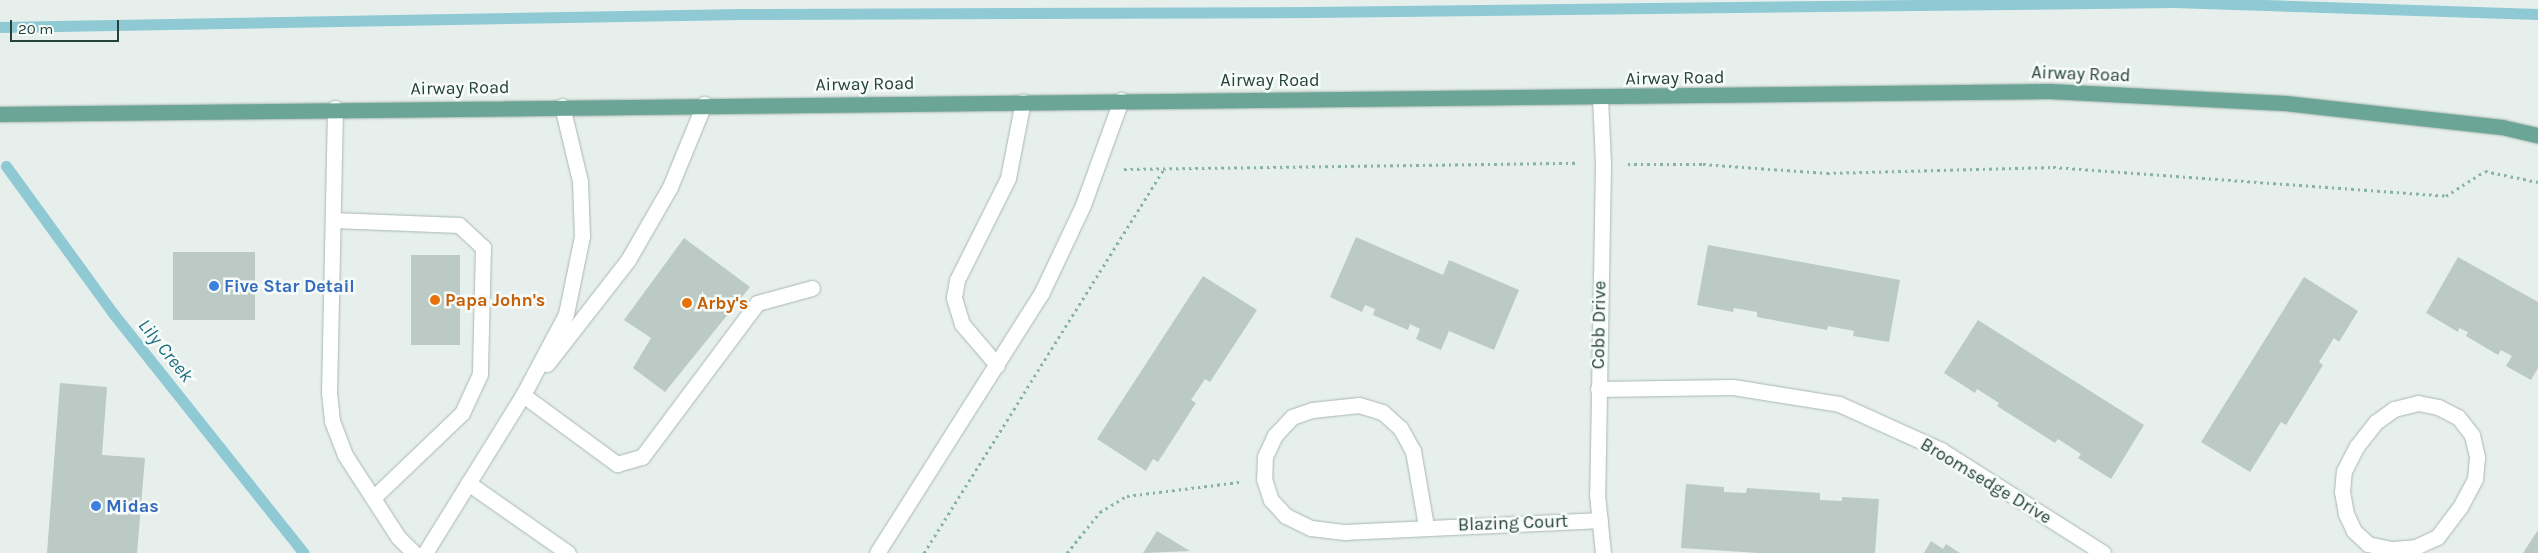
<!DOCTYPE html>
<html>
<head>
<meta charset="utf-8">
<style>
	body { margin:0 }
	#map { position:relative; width:2538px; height:553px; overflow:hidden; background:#e6efeb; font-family:Karla,sans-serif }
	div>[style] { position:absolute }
	.stream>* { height:11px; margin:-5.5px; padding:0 5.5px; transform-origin:5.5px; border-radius:5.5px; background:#8ec9d4 }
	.building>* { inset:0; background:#bbcac4; transform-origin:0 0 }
	.path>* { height:3px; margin-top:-1.5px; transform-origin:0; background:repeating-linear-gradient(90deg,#86b3a5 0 2.5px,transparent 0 6.5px) }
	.roads { filter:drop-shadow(0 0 1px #a8b8b2) drop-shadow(0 0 1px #a8b8b2) }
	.service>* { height:15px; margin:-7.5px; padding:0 7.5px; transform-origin:7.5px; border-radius:7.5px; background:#fff }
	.minor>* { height:15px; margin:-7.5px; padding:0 7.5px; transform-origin:7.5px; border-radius:7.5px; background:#fff }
	.primary>* { height:15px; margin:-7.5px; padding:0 7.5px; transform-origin:7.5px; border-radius:7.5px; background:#6aa596 }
	.dots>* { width:14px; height:14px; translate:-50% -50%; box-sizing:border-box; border:2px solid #f7fbf9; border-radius:50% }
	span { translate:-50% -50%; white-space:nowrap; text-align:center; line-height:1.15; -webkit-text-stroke:5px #f7fbf9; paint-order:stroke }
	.street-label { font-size:18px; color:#24423a }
	.shop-label { font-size:18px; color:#366cbe; font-weight:700 }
	.left { translate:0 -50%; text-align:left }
	.food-label { font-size:18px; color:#c56008; font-weight:700 }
	.water-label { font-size:19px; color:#1c6f80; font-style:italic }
	.scale { position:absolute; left:10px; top:20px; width:109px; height:22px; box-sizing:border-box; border:2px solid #24423a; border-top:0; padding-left:6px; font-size:15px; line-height:18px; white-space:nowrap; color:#24423a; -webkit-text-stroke:4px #f7fbf9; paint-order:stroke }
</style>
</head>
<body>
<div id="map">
	<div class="stream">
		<div style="left:0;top:27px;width:741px;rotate:-1.01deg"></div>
		<div style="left:741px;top:14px;width:569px;rotate:-0.2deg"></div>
		<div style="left:1310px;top:12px;width:864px;rotate:-0.66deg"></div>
		<div style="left:2174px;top:2px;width:364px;rotate:1.9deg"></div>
		<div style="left:6px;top:166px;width:180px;rotate:54deg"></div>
		<div style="left:112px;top:312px;width:308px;rotate:51.5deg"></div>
	</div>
	<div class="building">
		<div style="clip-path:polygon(1356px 237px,1443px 275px,1449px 260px,1519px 290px,1494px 350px,1449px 331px,1441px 350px,1416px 339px,1420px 329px,1410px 324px,1408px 330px,1373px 315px,1375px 309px,1365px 305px,1362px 312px,1330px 297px)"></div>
		<div style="clip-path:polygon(684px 238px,750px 287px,665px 392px,633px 368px,651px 338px,624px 320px)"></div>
		<div style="clip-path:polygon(1708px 245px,1900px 280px,1889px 342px,1853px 336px,1854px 331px,1828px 326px,1827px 330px,1757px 317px,1757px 312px,1734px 308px,1733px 312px,1697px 305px)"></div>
		<div style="left:173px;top:252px;width:82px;height:68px"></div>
		<div style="left:411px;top:255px;width:49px;height:90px"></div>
		<div style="clip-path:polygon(2458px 257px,2538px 302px,2538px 368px,2531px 380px,2506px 366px,2512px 356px,2501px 350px,2498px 355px,2466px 336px,2468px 332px,2459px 328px,2458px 332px,2426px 313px)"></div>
		<div style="clip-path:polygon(1203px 276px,1257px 310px,1210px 382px,1205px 379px,1191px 400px,1196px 403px,1158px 462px,1153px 459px,1146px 471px,1097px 439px)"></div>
		<div style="clip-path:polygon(2304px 277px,2358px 311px,2339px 342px,2334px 338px,2319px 362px,2323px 365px,2286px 425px,2281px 422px,2250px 472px,2201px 442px)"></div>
		<div style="clip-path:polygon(1978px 320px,2144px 425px,2111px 479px,2078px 458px,2081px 454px,2058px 439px,2055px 443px,1997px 406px,1999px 403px,1977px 389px,1975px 393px,1944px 373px)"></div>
		<div style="clip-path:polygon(60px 383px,107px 387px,102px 455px,145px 458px,137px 553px,47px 553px)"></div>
		<div style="clip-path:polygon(1686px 484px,1724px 487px,1724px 492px,1746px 493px,1747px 488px,1820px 493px,1820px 500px,1842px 501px,1842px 497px,1879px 499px,1875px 553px,1759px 553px,1681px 548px)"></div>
		<div style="clip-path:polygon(2538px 530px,2538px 553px,2523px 553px)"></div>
		<div style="clip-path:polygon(1157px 531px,1190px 551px,1143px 553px)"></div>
		<div style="clip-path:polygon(1931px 541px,1943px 549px,1946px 544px,1960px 553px,1924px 553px)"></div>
	</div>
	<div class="path">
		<div style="left:1628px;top:164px;width:75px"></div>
		<div style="left:1703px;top:164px;width:124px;rotate:4.2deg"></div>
		<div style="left:1827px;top:173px;width:226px;rotate:-1.5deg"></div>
		<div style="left:2053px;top:167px;width:394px;rotate:4.2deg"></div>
		<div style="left:2446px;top:196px;width:46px;rotate:-32.7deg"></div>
		<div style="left:2485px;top:171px;width:54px;rotate:11.7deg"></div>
		<div style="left:1124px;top:169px;width:453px;rotate:-0.8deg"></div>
		<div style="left:924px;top:553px;width:454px;rotate:-58deg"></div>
		<div style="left:1067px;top:553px;width:53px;rotate:-51.2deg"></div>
		<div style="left:1100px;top:512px;width:31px;rotate:-31deg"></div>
		<div style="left:1127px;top:496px;width:113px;rotate:-7.1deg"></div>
	</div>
	<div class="roads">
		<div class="service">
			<div style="left:335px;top:108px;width:284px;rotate:91.2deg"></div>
			<div style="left:329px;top:392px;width:29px;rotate:84deg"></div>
			<div style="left:332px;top:421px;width:36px;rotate:69deg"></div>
			<div style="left:345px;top:455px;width:98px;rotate:57.1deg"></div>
			<div style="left:398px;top:537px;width:23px;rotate:45deg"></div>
			<div style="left:333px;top:220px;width:126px;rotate:2.3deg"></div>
			<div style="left:459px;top:225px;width:33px;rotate:43deg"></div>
			<div style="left:483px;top:247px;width:127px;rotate:91.4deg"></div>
			<div style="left:480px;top:374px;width:43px;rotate:114.8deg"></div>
			<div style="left:462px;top:413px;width:123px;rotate:136.3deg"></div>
			<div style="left:547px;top:364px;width:132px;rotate:-52.1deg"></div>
			<div style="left:628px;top:260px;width:84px;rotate:-60.1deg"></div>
			<div style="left:670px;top:187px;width:90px;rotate:-67.7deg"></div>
			<div style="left:997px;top:365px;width:54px;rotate:-130.5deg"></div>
			<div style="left:962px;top:324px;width:28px;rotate:-107deg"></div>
			<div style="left:954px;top:297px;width:17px;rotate:-80deg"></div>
			<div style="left:957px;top:280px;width:114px;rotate:-63.4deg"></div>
			<div style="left:1008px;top:178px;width:78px;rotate:-79deg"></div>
			<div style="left:523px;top:395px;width:117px;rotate:36.3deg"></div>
			<div style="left:617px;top:464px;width:26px;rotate:-16deg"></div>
			<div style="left:642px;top:457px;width:192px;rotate:-53.2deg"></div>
			<div style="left:757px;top:303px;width:57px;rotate:-15.3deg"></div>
			<div style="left:468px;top:483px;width:122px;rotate:35deg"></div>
			<div style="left:425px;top:553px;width:186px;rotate:-58.2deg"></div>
			<div style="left:523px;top:395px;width:92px;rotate:-62deg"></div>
			<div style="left:566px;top:314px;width:80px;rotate:-78.4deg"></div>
			<div style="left:582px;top:236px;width:55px;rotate:-92.1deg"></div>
			<div style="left:580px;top:181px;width:77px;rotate:-103.5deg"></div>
			<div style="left:877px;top:553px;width:307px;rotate:-57.7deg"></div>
			<div style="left:1041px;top:294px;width:98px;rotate:-64.7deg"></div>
			<div style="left:1083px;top:205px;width:112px;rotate:-70.1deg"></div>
		</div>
		<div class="minor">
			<div style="left:1600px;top:97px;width:67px;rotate:87.4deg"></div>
			<div style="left:1603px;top:164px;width:330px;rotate:91deg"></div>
			<div style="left:1597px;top:494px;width:59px;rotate:84.2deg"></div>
			<div style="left:1598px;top:389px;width:135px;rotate:-0.8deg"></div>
			<div style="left:1733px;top:387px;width:107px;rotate:9.1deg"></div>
			<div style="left:1839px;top:404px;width:112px;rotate:24.3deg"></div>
			<div style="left:1941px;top:450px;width:192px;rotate:32.4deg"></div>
			<div style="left:2418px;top:403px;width:20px;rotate:11deg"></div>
			<div style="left:2438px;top:407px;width:22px;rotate:27deg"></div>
			<div style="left:2458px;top:417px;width:23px;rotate:52deg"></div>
			<div style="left:2472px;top:435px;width:23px;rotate:77deg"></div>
			<div style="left:2477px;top:457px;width:22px;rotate:95deg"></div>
			<div style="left:2475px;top:479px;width:32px;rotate:118deg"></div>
			<div style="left:2460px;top:507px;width:38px;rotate:127deg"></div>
			<div style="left:2437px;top:537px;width:23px;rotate:155deg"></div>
			<div style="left:2416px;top:547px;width:25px;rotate:175deg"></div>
			<div style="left:2391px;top:549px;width:24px;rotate:-168deg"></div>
			<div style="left:2368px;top:544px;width:19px;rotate:-137deg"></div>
			<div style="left:2354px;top:531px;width:19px;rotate:-115deg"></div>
			<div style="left:2346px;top:514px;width:22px;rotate:-100deg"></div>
			<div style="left:2342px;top:492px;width:21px;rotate:-85deg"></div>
			<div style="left:2344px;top:471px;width:28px;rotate:-63deg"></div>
			<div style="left:2357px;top:446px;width:31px;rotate:-52deg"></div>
			<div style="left:2376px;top:422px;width:22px;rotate:-36deg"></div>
			<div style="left:2394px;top:409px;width:25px;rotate:-14deg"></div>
			<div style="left:1426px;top:526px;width:76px;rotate:-99.8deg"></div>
			<div style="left:1413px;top:451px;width:26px;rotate:-119deg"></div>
			<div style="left:1400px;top:428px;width:24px;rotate:-138deg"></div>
			<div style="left:1382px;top:412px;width:24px;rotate:-163deg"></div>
			<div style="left:1359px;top:405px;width:47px;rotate:173.9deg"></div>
			<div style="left:1312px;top:410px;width:21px;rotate:161deg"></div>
			<div style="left:1292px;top:417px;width:25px;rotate:133deg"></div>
			<div style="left:1275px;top:435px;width:23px;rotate:115deg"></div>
			<div style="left:1265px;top:456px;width:23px;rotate:92deg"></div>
			<div style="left:1264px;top:479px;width:22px;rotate:72deg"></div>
			<div style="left:1271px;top:500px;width:22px;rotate:47deg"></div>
			<div style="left:1286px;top:516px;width:28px;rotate:26deg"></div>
			<div style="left:1311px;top:528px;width:35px;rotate:7deg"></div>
			<div style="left:1346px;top:532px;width:254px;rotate:-2.7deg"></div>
		</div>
		<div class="primary">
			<div style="left:0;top:114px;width:2049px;rotate:-0.64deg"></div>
			<div style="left:2049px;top:91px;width:236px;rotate:2.9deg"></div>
			<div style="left:2285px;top:103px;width:218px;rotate:6.3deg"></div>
			<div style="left:2502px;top:127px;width:37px;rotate:13deg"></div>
		</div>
	</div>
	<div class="dots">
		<div style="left:214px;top:286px;background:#3f7fe0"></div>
		<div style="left:435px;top:300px;background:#e8710a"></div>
		<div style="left:687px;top:303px;background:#e8710a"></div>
		<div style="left:96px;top:506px;background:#3f7fe0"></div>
	</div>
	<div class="street-label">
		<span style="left:2081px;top:74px;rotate:2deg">Airway Road</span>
		<span style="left:1675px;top:78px;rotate:-1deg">Airway Road</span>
		<span style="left:1270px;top:80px">Airway Road</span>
		<span style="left:865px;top:84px;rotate:-1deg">Airway Road</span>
		<span style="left:460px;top:88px;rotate:-1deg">Airway Road</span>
		<span style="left:1599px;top:325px;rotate:-89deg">Cobb Drive</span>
		<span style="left:1986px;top:481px;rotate:31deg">Broomsedge Drive</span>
		<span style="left:1513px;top:523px;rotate:-2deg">Blazing Court</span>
	</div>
	<div class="shop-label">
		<span class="left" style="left:224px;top:286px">Five Star Detail</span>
		<span class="left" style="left:106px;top:506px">Midas</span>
	</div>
	<div class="food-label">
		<span class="left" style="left:445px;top:300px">Papa John's</span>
		<span class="left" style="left:697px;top:303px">Arby's</span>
	</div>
	<div class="water-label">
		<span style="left:165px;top:351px;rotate:51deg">Lily Creek</span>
	</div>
	<div class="scale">20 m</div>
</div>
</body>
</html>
